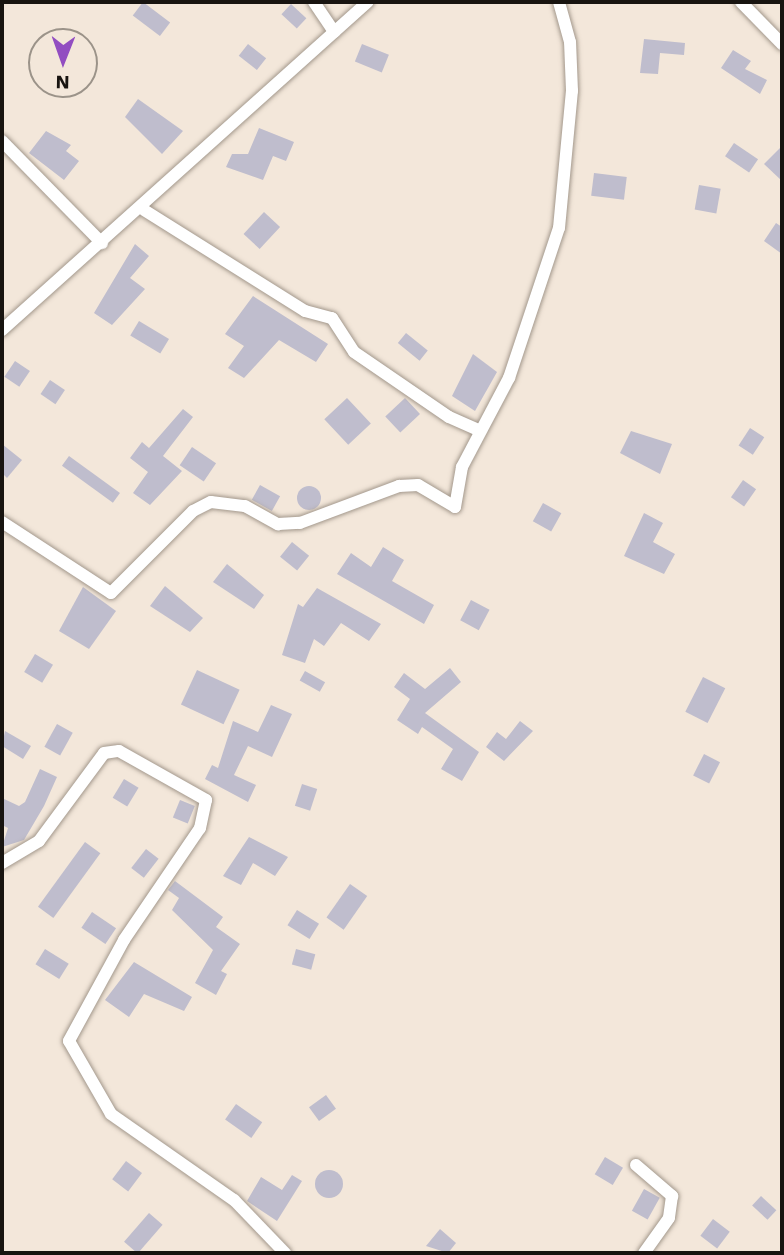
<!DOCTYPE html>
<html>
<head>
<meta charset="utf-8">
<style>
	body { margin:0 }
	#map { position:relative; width:784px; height:1255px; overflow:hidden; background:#f3e7da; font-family:"Work Sans",sans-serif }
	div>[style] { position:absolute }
	.building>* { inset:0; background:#bfbdcd; transform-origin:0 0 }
	.round { border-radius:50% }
	.roads { filter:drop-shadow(0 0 2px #a3988c) drop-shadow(0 0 2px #a3988c) }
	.minor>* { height:12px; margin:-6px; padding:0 6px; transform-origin:6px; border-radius:6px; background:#fff }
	span { translate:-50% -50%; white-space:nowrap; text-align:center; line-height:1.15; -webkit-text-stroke:7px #f3e7da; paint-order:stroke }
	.frame { position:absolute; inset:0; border:4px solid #181410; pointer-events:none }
	.north { position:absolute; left:28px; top:28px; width:70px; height:70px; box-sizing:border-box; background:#f3e7da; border:2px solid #9b9389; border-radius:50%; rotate:181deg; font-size:19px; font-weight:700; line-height:28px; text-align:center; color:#181410 }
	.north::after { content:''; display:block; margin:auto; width:24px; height:32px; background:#924dc1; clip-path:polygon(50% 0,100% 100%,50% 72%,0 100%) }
</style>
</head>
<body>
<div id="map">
	<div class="building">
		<div style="left:143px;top:2px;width:34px;height:17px;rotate:37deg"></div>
		<div style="left:291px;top:4px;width:21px;height:14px;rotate:43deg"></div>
		<div style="clip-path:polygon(644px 39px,685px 43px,684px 55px,660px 53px,658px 74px,640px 73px)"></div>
		<div style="left:248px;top:44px;width:23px;height:15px;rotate:38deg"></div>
		<div style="left:362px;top:44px;width:29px;height:19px;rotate:22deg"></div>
		<div style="clip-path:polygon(733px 50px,751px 61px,745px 69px,767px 80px,760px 94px,721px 68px)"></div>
		<div style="clip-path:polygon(138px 99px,183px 131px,162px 154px,125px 117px)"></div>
		<div style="clip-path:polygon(259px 128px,294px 142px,286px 161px,273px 156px,263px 180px,226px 167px,232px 154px,248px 154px)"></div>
		<div style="clip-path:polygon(46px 131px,71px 145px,66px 151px,79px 161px,64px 180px,29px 153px)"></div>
		<div style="left:734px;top:143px;width:29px;height:16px;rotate:34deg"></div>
		<div style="clip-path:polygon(782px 146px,782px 181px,764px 164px)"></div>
		<div style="left:594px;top:173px;width:33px;height:23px;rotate:7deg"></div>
		<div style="left:699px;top:185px;width:22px;height:25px;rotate:10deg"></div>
		<div style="left:264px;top:212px;width:22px;height:30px;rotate:43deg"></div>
		<div style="clip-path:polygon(776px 223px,782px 227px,782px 254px,764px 241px)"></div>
		<div style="clip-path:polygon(135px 244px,149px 256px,130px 278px,145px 289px,112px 325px,94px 313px)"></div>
		<div style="clip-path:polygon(253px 296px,328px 344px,316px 362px,279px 340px,244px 378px,228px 368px,244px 346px,225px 334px)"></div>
		<div style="left:139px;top:321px;width:35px;height:17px;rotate:31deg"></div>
		<div style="left:406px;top:333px;width:28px;height:13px;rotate:39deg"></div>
		<div style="clip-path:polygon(473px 354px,497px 372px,475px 411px,452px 396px)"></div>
		<div style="left:15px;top:361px;width:18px;height:19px;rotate:34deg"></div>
		<div style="left:50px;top:380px;width:18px;height:17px;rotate:34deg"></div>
		<div style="left:347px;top:398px;width:35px;height:31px;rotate:47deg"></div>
		<div style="left:405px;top:398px;width:22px;height:27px;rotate:47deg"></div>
		<div style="clip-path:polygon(183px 409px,193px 417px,163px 456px,182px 471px,150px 505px,133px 493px,148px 472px,130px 458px,142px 442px,149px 448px)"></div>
		<div style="left:750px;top:428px;width:17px;height:21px;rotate:33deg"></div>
		<div style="clip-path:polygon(631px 431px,672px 444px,660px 474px,620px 453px)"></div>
		<div style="clip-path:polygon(2px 444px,22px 460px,7px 478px,2px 473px)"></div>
		<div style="left:192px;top:447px;width:29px;height:22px;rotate:34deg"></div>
		<div style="left:69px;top:456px;width:63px;height:12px;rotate:36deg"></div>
		<div style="left:743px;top:480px;width:16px;height:21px;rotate:35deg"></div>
		<div style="left:260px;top:485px;width:23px;height:17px;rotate:29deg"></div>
		<div class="round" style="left:297px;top:486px;width:24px;height:24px"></div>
		<div style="left:543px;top:503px;width:21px;height:21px;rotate:29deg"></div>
		<div style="clip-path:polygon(644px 513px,663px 523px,653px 542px,675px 554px,664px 574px,624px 556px)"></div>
		<div style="left:292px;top:542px;width:22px;height:19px;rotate:39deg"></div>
		<div style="clip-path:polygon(383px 547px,404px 560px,392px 581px,434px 605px,424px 624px,337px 574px,351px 553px,371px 567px)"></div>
		<div style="clip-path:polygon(227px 564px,264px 595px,254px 609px,213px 582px)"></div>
		<div style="clip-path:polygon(165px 586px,203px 618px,190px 632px,150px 606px)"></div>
		<div style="clip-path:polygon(83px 587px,116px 611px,89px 649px,59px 631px)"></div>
		<div style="clip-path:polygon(317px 588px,381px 624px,369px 641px,341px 623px,324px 646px,314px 639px,305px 663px,282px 655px,298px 604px,303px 607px)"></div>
		<div style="left:471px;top:600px;width:21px;height:23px;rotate:28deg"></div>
		<div style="left:35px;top:654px;width:21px;height:21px;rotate:31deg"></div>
		<div style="clip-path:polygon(450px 668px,461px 682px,425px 713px,479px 752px,462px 781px,441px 769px,453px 749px,422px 727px,418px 734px,397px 720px,410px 699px,394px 687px,404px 673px,425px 689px)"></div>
		<div style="left:197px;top:670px;width:47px;height:38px;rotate:25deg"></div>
		<div style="left:305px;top:671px;width:23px;height:11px;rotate:29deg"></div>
		<div style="left:703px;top:677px;width:25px;height:39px;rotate:27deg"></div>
		<div style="clip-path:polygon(271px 705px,292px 714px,272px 757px,248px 746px,234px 775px,256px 785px,248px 802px,205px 779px,212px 765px,218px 768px,233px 721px,258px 732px)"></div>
		<div style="clip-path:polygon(520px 721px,533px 731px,504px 761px,486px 747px,497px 732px,506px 739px)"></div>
		<div style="left:57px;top:724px;width:18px;height:26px;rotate:29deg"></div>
		<div style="clip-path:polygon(5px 731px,31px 746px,23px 759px,2px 746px)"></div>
		<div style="left:704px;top:754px;width:18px;height:24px;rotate:27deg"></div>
		<div style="clip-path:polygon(40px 769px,57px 777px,44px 806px,24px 840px,2px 847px,8px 828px,2px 825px,2px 798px,19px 806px,25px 802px)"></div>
		<div style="left:124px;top:779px;width:17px;height:22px;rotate:31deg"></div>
		<div style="left:302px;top:784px;width:16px;height:23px;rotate:18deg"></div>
		<div style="left:180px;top:800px;width:16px;height:19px;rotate:22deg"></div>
		<div style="clip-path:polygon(249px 837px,288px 857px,275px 876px,253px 863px,241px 885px,223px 876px)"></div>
		<div style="left:85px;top:842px;width:19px;height:80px;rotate:36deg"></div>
		<div style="left:146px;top:849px;width:16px;height:24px;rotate:38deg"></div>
		<div style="clip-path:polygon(175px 881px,223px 917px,216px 927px,240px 944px,221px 971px,227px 974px,216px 995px,195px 983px,213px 950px,172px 910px,179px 898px,168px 890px)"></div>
		<div style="left:350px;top:884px;width:21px;height:41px;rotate:35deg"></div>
		<div style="left:297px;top:910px;width:26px;height:18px;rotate:32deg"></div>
		<div style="left:92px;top:912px;width:29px;height:19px;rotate:34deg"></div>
		<div style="left:45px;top:949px;width:28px;height:18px;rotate:32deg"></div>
		<div style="left:296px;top:949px;width:20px;height:16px;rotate:15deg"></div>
		<div style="clip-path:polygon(134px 962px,192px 997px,184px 1011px,144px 994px,129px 1017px,105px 1000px)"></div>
		<div style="left:326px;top:1095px;width:17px;height:21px;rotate:54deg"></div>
		<div style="left:236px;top:1104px;width:32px;height:19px;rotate:35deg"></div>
		<div style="left:605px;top:1157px;width:21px;height:20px;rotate:31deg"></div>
		<div style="left:126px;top:1161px;width:20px;height:23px;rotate:37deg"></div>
		<div class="round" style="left:315px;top:1170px;width:28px;height:28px"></div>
		<div style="clip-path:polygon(292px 1175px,302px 1181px,277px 1221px,247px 1201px,261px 1177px,282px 1190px)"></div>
		<div style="left:644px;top:1189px;width:18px;height:25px;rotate:29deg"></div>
		<div style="left:761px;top:1196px;width:21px;height:13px;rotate:43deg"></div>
		<div style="left:149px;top:1213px;width:18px;height:38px;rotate:41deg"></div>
		<div style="left:713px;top:1219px;width:21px;height:21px;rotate:37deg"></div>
		<div style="clip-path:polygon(440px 1229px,456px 1243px,448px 1253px,426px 1246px)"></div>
	</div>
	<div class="roads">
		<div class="minor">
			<div style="left:314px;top:2px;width:36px;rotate:56deg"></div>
			<div style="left:741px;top:2px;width:59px;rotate:45.7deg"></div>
			<div style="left:2px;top:141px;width:143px;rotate:45.6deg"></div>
			<div style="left:144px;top:210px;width:190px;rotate:32.1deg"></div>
			<div style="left:305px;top:311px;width:28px;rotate:15deg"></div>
			<div style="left:332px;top:318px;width:40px;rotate:57.1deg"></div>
			<div style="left:354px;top:352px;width:115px;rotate:34.4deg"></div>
			<div style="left:449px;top:417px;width:34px;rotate:24deg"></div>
			<div style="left:2px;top:330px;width:491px;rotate:-41.9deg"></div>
			<div style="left:2px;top:522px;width:130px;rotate:33.1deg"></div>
			<div style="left:111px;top:593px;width:116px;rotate:-45deg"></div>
			<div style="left:193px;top:511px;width:20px;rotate:-27deg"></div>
			<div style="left:211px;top:502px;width:34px;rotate:7deg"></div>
			<div style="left:245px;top:506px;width:38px;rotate:29deg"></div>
			<div style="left:278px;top:524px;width:22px;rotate:-3deg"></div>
			<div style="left:300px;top:523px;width:106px;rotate:-20.5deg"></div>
			<div style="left:399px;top:486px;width:19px;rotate:-3deg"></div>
			<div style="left:418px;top:485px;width:43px;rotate:30.7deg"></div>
			<div style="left:455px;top:507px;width:41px;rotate:-80.1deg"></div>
			<div style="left:462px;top:467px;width:101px;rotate:-62.2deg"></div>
			<div style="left:509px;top:378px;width:158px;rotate:-71.6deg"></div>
			<div style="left:559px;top:228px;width:138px;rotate:-84.6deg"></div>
			<div style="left:572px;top:91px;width:49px;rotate:-92.3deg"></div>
			<div style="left:570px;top:42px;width:41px;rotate:-105.4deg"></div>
			<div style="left:2px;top:863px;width:43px;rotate:-30.7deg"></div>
			<div style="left:39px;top:841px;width:109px;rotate:-53.5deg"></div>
			<div style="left:104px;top:753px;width:15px;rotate:-8deg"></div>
			<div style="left:119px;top:751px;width:100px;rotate:29.4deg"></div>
			<div style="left:206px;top:800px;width:29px;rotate:102deg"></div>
			<div style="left:200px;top:828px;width:135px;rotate:124.2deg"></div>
			<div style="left:124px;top:940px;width:115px;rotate:118.6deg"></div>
			<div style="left:69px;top:1041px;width:84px;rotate:60.1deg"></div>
			<div style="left:111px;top:1114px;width:150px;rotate:35deg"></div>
			<div style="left:234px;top:1200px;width:74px;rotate:46.1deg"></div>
			<div style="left:636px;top:1165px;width:48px;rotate:40.7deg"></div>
			<div style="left:672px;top:1196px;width:22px;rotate:98deg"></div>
			<div style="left:669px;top:1218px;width:43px;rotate:125.5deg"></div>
		</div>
	</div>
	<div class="frame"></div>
	<div class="north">N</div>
</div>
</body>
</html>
